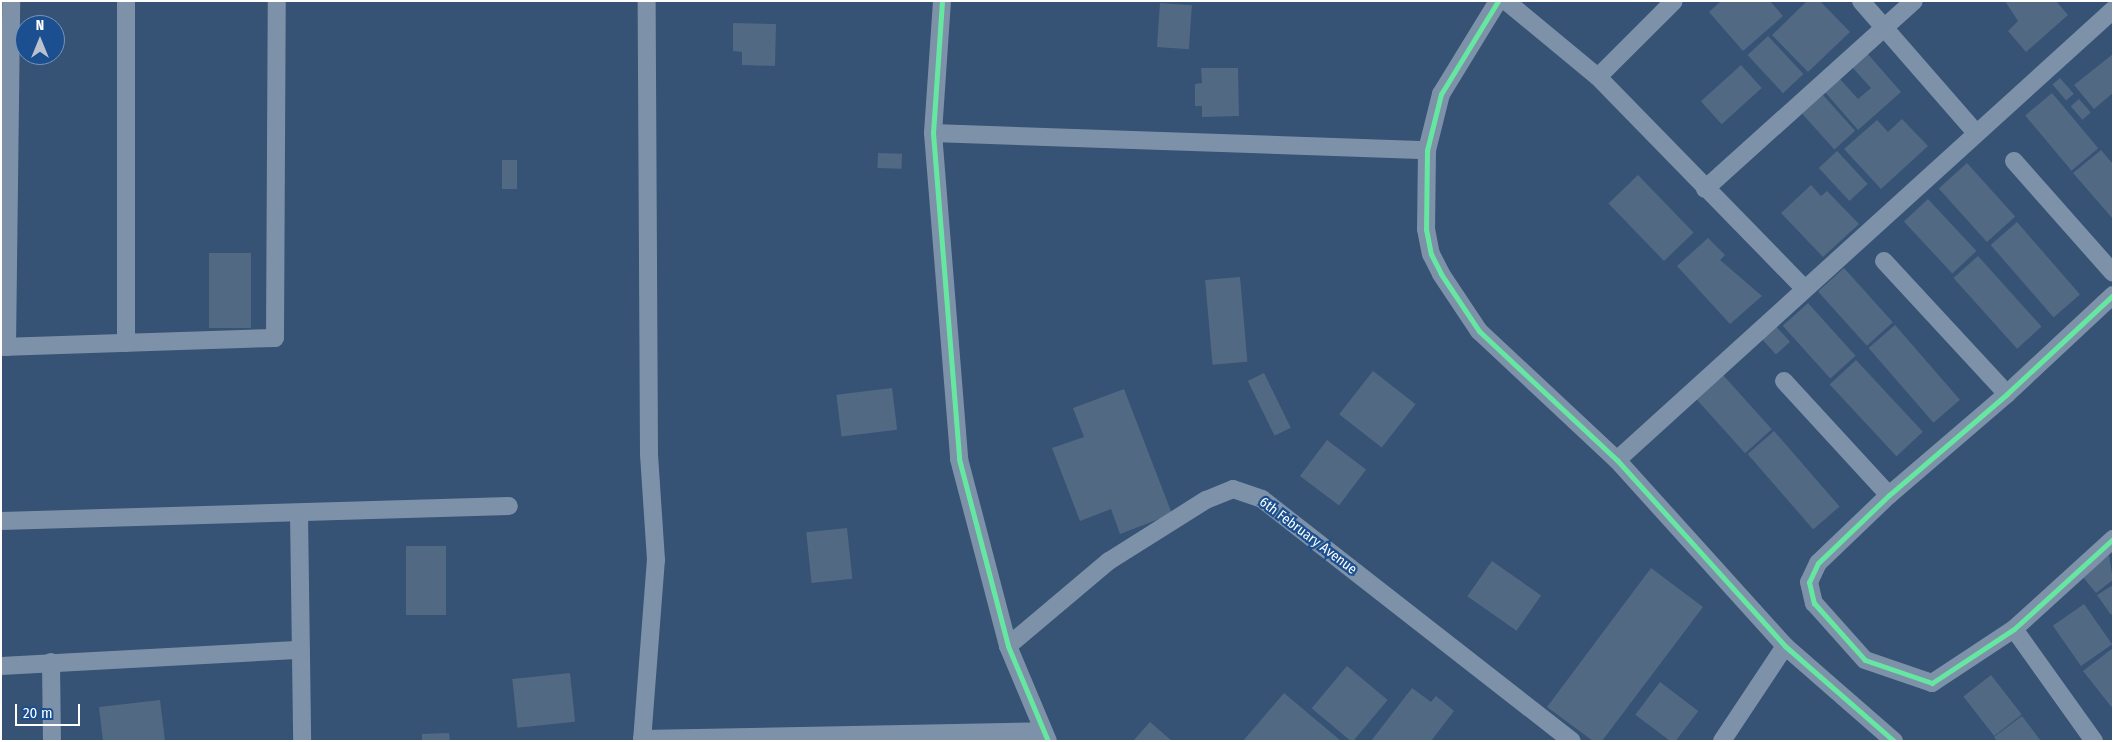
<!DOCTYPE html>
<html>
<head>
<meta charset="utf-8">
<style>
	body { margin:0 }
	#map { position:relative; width:2114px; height:742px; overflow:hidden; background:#365274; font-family:"Fira Sans Condensed",sans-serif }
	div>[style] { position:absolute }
	.building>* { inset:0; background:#526984; transform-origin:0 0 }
	.street>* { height:18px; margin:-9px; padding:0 9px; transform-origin:9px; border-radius:9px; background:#7d92a8 }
	.cycleway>* { height:5px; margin:-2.5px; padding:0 2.5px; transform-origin:2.5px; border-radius:2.5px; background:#66e7a1 }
	span { translate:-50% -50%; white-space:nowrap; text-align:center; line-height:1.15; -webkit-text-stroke:4.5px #1b4f8f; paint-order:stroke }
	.street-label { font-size:14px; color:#fff }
	.frame { position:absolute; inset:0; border:2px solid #fff; pointer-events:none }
	.north { position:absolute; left:15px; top:15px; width:50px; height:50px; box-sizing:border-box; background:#1b4f8f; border:1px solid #7695bc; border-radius:50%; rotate:0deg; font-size:14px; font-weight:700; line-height:20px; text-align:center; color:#fff }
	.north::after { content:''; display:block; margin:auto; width:18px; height:22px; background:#b9c2ce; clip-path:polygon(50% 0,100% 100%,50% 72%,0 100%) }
	.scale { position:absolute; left:15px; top:704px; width:65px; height:22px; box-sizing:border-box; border:2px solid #fff; border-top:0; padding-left:6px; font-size:15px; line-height:18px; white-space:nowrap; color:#fff; -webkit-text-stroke:4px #1b4f8f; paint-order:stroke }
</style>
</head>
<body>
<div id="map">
	<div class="building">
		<div style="clip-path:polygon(1721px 1px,1770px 1px,1783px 16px,1743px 51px,1709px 12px)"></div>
		<div style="clip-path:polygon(1807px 1px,1820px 1px,1850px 32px,1808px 72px,1772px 35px)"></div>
		<div style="clip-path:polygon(2005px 1px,2056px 1px,2068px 15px,2026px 52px,2008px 31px,2018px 21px)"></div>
		<div style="left:1160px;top:3px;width:32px;height:44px;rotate:4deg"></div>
		<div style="clip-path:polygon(733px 23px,776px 24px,775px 66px,742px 65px,742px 52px,733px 51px)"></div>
		<div style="left:1768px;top:36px;width:52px;height:28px;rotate:47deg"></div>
		<div style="clip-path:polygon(1867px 53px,1901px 92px,1858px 130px,1824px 91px,1839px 78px,1858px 99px,1871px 88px,1852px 67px)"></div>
		<div style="clip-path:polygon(2113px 54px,2113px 93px,2094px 109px,2074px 85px)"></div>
		<div style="left:1741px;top:65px;width:31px;height:54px;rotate:48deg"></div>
		<div style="clip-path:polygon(1201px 68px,1238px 68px,1239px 116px,1202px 117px,1202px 106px,1195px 106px,1195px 84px,1202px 83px)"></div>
		<div style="left:2060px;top:78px;width:21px;height:10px;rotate:49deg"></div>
		<div style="left:2052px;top:93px;width:72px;height:35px;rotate:50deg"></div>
		<div style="left:1823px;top:95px;width:48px;height:28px;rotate:48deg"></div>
		<div style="left:2079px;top:99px;width:18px;height:11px;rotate:49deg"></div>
		<div style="clip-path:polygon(1902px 119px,1928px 146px,1881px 189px,1844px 149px,1877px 120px,1888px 132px)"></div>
		<div style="clip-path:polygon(2101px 150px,2113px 164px,2113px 219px,2073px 173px)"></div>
		<div style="left:1837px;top:151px;width:45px;height:25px;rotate:47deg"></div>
		<div style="left:878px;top:153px;width:24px;height:15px;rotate:2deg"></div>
		<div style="left:502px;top:160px;width:15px;height:29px"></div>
		<div style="left:1967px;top:163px;width:72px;height:38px;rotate:48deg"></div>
		<div style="left:1638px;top:175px;width:80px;height:41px;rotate:46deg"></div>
		<div style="clip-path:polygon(1811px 185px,1821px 196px,1827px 191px,1859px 224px,1823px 257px,1781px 213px)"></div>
		<div style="left:1928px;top:199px;width:71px;height:33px;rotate:47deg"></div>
		<div style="left:2017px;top:222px;width:96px;height:35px;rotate:49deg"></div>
		<div style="clip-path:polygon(1708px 238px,1725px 255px,1720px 260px,1762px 296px,1730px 324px,1677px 266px)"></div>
		<div style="left:209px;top:253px;width:42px;height:75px"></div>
		<div style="left:1978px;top:256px;width:95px;height:33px;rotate:48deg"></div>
		<div style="left:1844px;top:268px;width:73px;height:35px;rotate:48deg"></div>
		<div style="left:1240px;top:277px;width:85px;height:35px;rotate:85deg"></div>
		<div style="left:1808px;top:303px;width:71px;height:34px;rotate:48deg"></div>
		<div style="left:1774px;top:324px;width:24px;height:19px;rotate:48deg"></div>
		<div style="left:1895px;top:325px;width:99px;height:35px;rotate:49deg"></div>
		<div style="left:1856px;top:360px;width:98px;height:36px;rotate:47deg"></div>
		<div style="left:1373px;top:371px;width:54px;height:55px;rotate:38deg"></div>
		<div style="left:1264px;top:373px;width:61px;height:18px;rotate:64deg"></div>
		<div style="left:1723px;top:375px;width:73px;height:36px;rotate:48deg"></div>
		<div style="left:892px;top:388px;width:42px;height:56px;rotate:83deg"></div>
		<div style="clip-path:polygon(1124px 389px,1172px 514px,1120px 534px,1111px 509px,1080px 521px,1052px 448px,1084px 437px,1073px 408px)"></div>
		<div style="left:1774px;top:431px;width:100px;height:35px;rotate:49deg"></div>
		<div style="left:1327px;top:440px;width:49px;height:45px;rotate:37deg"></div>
		<div style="left:847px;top:528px;width:51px;height:41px;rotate:84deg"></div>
		<div style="left:406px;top:546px;width:40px;height:69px"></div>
		<div style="clip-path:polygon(2109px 555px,2113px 580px,2096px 593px,2082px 576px)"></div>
		<div style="left:1492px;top:561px;width:60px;height:43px;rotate:35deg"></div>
		<div style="clip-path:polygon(1651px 568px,1703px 607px,1602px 741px,1593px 741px,1547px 707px)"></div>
		<div style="clip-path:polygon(2113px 585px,2113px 613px,2111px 615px,2097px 595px)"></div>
		<div style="left:2084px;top:604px;width:49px;height:38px;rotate:55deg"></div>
		<div style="clip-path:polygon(2113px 648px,2113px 709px,2083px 671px)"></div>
		<div style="left:1347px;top:666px;width:53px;height:55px;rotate:40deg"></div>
		<div style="left:570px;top:673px;width:49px;height:58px;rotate:84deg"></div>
		<div style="left:1991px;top:675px;width:50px;height:35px;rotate:52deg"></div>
		<div style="left:1660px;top:682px;width:48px;height:41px;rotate:37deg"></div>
		<div style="clip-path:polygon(1412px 688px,1431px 702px,1436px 696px,1454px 711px,1431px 741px,1371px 741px)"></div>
		<div style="clip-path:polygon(1284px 693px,1341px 741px,1243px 741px)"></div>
		<div style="clip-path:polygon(160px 700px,165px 741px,103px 741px,99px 707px)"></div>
		<div style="clip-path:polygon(2022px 716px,2041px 741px,1997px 741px,1994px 737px)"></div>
		<div style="clip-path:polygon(1150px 722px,1172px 741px,1133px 741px)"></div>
		<div style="clip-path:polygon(449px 733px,450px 741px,422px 741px,422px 734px)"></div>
	</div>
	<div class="street">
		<div style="left:942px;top:1px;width:132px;rotate:93.9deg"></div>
		<div style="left:933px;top:133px;width:327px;rotate:85.4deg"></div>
		<div style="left:959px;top:459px;width:193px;rotate:75.3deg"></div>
		<div style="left:1008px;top:646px;width:103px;rotate:67.2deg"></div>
		<div style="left:1498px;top:1px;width:109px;rotate:121.5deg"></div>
		<div style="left:1441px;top:94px;width:58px;rotate:104deg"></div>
		<div style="left:1427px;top:150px;width:79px;rotate:90.7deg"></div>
		<div style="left:1426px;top:229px;width:25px;rotate:79deg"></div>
		<div style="left:1431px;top:254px;width:22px;rotate:63deg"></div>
		<div style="left:1441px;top:274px;width:69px;rotate:56.3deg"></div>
		<div style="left:1479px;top:331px;width:189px;rotate:43.1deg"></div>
		<div style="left:1617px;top:460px;width:251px;rotate:47.9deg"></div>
		<div style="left:1785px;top:646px;width:145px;rotate:41.1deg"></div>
		<div style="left:1506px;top:1px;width:119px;rotate:39.6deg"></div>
		<div style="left:1598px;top:77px;width:293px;rotate:45.7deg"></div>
		<div style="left:1861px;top:1px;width:175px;rotate:48.9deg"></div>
		<div style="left:1598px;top:77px;width:107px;rotate:-45deg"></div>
		<div style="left:933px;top:133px;width:494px;rotate:2deg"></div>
		<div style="left:2014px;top:161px;width:149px;rotate:48.5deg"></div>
		<div style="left:1705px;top:189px;width:281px;rotate:-42deg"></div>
		<div style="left:1884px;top:261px;width:181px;rotate:47.2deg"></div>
		<div style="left:2113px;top:295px;width:145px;rotate:137deg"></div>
		<div style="left:2007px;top:394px;width:155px;rotate:139.4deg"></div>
		<div style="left:1889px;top:495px;width:98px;rotate:136.2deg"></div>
		<div style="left:1818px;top:563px;width:21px;rotate:115deg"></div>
		<div style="left:1809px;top:582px;width:22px;rotate:77deg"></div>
		<div style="left:1814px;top:603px;width:76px;rotate:48.2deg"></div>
		<div style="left:1865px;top:660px;width:71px;rotate:18.9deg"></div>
		<div style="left:1932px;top:683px;width:98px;rotate:-33.4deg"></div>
		<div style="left:2014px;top:629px;width:134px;rotate:-42.3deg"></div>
		<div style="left:126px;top:343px;width:342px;rotate:-90deg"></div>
		<div style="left:1px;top:347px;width:274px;rotate:-1.9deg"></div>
		<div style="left:275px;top:338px;width:337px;rotate:-89.7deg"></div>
		<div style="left:7px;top:347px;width:346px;rotate:-89.3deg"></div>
		<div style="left:1784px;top:381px;width:155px;rotate:47.4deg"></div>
		<div style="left:1617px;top:460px;width:670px;rotate:-42.22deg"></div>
		<div style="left:299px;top:513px;width:228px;rotate:89.2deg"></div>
		<div style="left:1px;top:521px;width:508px;rotate:-1.69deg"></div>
		<div style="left:2014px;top:629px;width:138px;rotate:54.5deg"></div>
		<div style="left:1008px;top:646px;width:132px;rotate:-40.1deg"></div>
		<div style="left:1109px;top:561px;width:115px;rotate:-32.2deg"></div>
		<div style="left:1206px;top:500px;width:29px;rotate:-22deg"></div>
		<div style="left:1233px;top:489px;width:31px;rotate:19deg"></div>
		<div style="left:1262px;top:499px;width:393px;rotate:38deg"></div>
		<div style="left:51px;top:662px;width:79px;rotate:89.3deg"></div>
		<div style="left:1px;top:666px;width:300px;rotate:-3.1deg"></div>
		<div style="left:642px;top:739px;width:401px;rotate:-1.1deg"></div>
		<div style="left:642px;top:741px;width:182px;rotate:-85.6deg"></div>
		<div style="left:656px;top:560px;width:106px;rotate:-93.8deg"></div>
		<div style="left:649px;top:454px;width:453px;rotate:-90.3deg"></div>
		<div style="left:1722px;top:741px;width:114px;rotate:-56.4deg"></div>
	</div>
	<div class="cycleway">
		<div style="left:942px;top:1px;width:132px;rotate:93.9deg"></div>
		<div style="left:933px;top:133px;width:327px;rotate:85.4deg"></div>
		<div style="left:959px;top:459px;width:193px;rotate:75.3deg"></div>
		<div style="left:1008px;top:646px;width:103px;rotate:67.2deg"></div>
		<div style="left:1498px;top:1px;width:109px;rotate:121.5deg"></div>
		<div style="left:1441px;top:94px;width:58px;rotate:104deg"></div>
		<div style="left:1427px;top:150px;width:79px;rotate:90.7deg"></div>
		<div style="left:1426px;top:229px;width:25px;rotate:79deg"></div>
		<div style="left:1431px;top:254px;width:22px;rotate:63deg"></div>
		<div style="left:1441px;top:274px;width:69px;rotate:56.3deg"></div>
		<div style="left:1479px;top:331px;width:189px;rotate:43.1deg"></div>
		<div style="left:1617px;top:460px;width:251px;rotate:47.9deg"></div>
		<div style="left:1785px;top:646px;width:145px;rotate:41.1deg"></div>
		<div style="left:2113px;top:295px;width:145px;rotate:137deg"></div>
		<div style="left:2007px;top:394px;width:155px;rotate:139.4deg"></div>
		<div style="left:1889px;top:495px;width:98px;rotate:136.2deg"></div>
		<div style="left:1818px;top:563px;width:21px;rotate:115deg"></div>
		<div style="left:1809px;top:582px;width:22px;rotate:77deg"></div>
		<div style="left:1814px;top:603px;width:76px;rotate:48.2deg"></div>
		<div style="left:1865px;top:660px;width:71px;rotate:18.9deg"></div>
		<div style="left:1932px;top:683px;width:98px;rotate:-33.4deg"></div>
		<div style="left:2014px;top:629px;width:134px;rotate:-42.3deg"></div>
	</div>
	<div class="street-label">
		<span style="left:1308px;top:536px;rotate:37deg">6th February Avenue</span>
	</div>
	<div class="frame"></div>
	<div class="north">N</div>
	<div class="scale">20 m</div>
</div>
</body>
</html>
